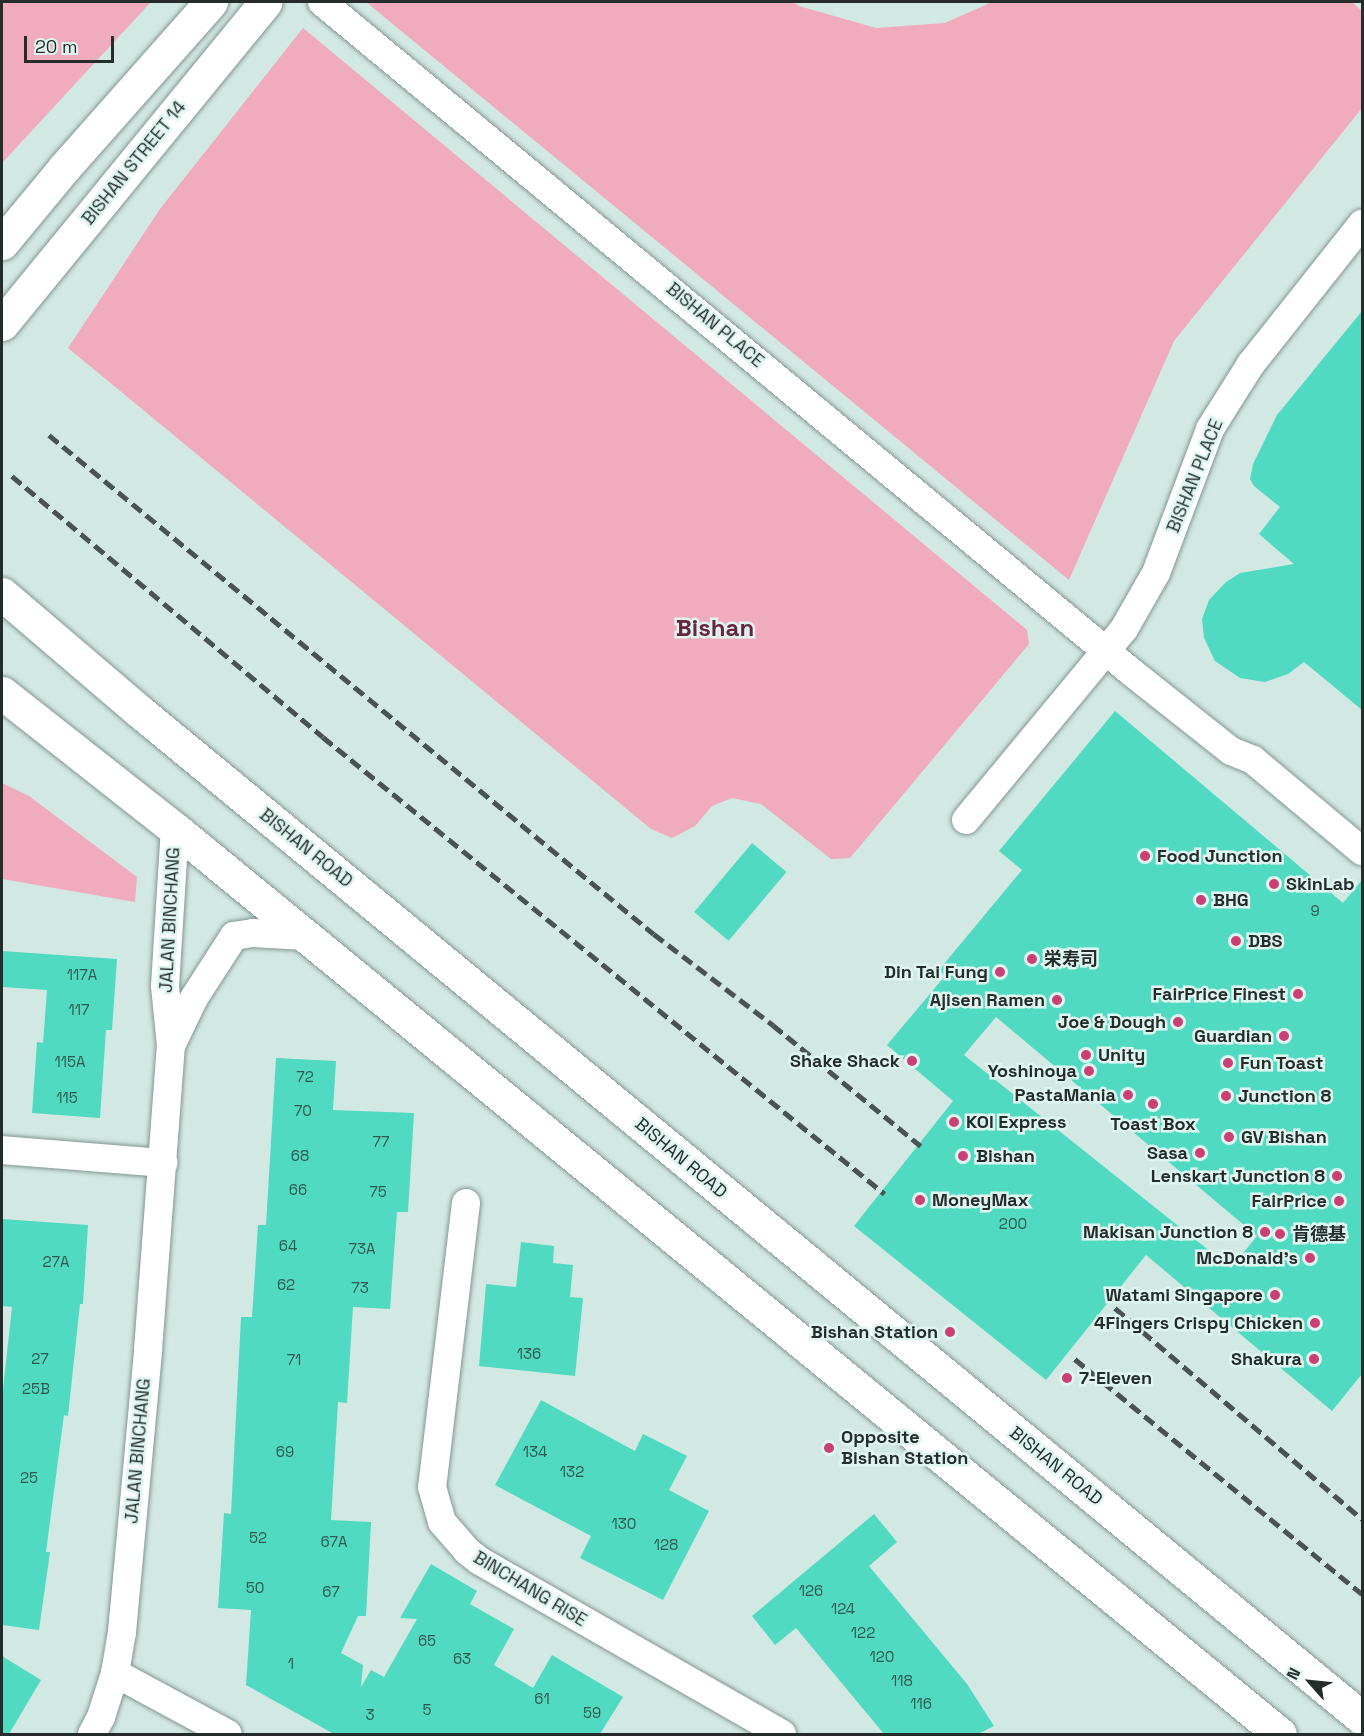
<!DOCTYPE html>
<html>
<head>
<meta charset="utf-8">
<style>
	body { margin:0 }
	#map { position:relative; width:1364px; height:1736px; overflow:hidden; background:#d2e8e2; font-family:"Space Grotesk","Noto Sans SC",sans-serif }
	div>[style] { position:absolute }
	.green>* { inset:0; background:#f0abbe }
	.building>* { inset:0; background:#51dac2; transform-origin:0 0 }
	.roads { filter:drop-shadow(0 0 2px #839792) drop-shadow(0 0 2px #839792) }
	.minor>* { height:28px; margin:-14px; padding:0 14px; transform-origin:14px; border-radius:14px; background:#fff }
	.tertiary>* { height:33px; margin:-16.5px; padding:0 16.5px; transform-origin:16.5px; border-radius:16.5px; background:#fff }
	.primary>* { height:33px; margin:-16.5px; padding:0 16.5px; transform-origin:16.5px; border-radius:16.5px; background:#fff }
	.rail>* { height:4.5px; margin-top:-2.25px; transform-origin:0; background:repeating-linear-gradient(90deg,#495351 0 12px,transparent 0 18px) }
	.dots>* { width:16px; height:16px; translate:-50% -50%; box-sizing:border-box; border:3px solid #dff5f0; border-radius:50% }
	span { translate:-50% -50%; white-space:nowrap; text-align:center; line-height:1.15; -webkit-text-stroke:5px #dff5f0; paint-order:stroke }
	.number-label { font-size:15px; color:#305851 }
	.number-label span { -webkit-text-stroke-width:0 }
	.street-label { font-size:18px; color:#252d2b }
	.poi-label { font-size:18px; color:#252d2b; font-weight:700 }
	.left { translate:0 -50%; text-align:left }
	.right { translate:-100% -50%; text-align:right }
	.district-label { font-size:24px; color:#68253d; font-weight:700 }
	.frame { position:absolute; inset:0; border:3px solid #252d2b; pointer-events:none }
	.north { position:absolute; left:1280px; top:1652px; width:60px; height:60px; -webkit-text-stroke:4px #dff5f0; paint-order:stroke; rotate:297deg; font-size:16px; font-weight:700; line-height:24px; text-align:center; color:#252d2b }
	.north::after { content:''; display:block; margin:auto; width:21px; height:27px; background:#252d2b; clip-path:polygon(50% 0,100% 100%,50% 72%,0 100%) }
	.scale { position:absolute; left:24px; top:36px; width:90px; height:27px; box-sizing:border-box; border:3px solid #252d2b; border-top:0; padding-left:8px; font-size:18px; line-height:21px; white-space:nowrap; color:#252d2b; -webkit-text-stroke:4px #dff5f0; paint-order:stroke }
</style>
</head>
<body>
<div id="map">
	<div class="green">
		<div style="clip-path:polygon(2px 2px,151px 2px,2px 163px)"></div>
		<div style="clip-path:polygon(366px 2px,793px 2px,799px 6px,876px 28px,945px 23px,992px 2px,1352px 2px,1362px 11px,1362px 108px,1174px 341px,1069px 580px)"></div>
		<div style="clip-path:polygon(303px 28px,1027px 630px,1029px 644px,850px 858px,831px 859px,761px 804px,732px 798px,712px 806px,695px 826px,672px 838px,651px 829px,68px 348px,160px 209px)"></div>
		<div style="clip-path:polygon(2px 783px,29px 796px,137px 877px,135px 902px,2px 879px)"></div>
	</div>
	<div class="building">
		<div style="clip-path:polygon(1362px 311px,1362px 710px,1304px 662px,1288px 674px,1265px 682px,1240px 678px,1215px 661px,1204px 638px,1202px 619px,1209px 600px,1226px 582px,1240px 573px,1294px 564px,1259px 534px,1280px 507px,1254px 486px,1250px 479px,1253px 464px,1277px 415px)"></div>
		<div style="clip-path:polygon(evenodd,1115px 711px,1343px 903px,1362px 880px,1362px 1374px,1332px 1411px,1146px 1255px,1046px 1380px,854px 1226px,953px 1101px,887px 1045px,945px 976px,939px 970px,1022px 870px,999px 851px,1115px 711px,996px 1017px,1257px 1236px,1231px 1268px,964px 1055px,996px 1017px)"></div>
		<div style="left:752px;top:843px;width:45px;height:90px;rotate:40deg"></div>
		<div style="clip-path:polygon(2px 951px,117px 959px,112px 1030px,106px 1030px,100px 1118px,32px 1113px,37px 1042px,43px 1043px,47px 990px,2px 987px)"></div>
		<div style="clip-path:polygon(276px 1058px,336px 1061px,333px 1110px,414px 1113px,408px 1212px,397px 1212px,390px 1309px,353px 1307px,347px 1403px,338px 1402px,331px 1520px,371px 1522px,366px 1616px,358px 1616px,341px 1653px,363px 1665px,361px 1687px,371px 1670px,384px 1677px,417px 1619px,400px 1618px,431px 1564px,477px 1591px,470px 1604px,514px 1629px,494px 1665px,533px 1688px,552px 1655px,623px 1697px,600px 1734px,334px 1734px,246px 1685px,251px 1610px,218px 1608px,224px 1513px,231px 1514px,241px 1317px,252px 1317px,258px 1225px,266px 1225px)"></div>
		<div style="clip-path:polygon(2px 1219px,88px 1225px,83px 1304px,80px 1304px,68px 1416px,64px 1415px,46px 1552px,50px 1552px,39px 1630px,2px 1625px,2px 1398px,12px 1307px,2px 1306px)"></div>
		<div style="clip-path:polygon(521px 1242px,554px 1246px,553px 1263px,573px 1265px,570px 1297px,583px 1298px,575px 1376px,479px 1366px,486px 1284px,516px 1287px)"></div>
		<div style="clip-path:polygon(541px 1400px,635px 1451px,643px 1434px,687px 1456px,669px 1490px,709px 1511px,663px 1600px,580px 1558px,591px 1536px,495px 1485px)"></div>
		<div style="clip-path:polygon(874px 1514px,897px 1542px,869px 1566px,967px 1684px,994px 1726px,978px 1734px,884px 1734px,796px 1628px,775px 1645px,752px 1616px)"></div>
		<div style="clip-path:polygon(2px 1656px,41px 1680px,9px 1734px,2px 1734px)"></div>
	</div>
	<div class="roads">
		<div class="minor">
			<div style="left:322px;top:2px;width:1049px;rotate:39.62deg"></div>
			<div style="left:1130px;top:671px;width:129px;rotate:38.4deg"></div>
			<div style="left:1231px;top:751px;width:24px;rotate:22deg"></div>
			<div style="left:1253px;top:760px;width:142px;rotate:39.9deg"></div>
			<div style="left:966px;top:820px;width:248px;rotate:-50.4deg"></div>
			<div style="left:1124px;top:629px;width:64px;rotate:-60.3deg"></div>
			<div style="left:1156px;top:573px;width:154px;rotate:-69.4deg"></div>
			<div style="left:1210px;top:429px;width:77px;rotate:-57.8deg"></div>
			<div style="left:1251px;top:364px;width:179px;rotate:-51.6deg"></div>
			<div style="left:171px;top:1046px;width:53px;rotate:-64.4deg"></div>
			<div style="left:194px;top:998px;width:74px;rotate:-57.2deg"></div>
			<div style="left:234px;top:936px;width:19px;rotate:-9deg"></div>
			<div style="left:253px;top:933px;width:52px;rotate:3.3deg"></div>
			<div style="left:2px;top:1150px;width:162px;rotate:4.6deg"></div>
			<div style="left:466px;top:1203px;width:286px;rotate:96.8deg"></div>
			<div style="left:432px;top:1487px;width:36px;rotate:74deg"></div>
			<div style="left:442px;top:1522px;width:38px;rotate:49deg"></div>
			<div style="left:467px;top:1551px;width:16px;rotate:38deg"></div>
			<div style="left:480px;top:1561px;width:348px;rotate:29.8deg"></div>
			<div style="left:115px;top:1673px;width:128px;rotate:28.4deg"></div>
			<div style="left:92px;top:1734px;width:19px;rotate:-62deg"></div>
			<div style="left:101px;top:1717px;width:46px;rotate:-72.3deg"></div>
			<div style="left:115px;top:1673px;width:42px;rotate:-80.3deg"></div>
			<div style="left:122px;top:1632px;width:283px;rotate:-84.7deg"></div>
			<div style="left:148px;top:1350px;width:305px;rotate:-85.7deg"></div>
			<div style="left:171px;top:1046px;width:60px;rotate:-95.7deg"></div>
			<div style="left:165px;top:986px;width:157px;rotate:-86.4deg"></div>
		</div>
		<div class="tertiary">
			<div style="left:2px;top:243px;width:97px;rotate:-50.4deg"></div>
			<div style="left:64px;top:168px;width:222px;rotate:-48.5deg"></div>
			<div style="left:2px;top:324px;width:416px;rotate:-50.7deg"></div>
		</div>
		<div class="primary">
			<div style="left:2px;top:594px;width:180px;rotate:40.5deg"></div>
			<div style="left:139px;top:711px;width:1584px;rotate:39.47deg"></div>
			<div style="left:2px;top:693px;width:220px;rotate:38.2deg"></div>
			<div style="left:175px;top:829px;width:1428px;rotate:39.32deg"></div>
		</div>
	</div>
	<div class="rail">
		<div style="left:49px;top:435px;width:784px;rotate:39.52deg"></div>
		<div style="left:654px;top:934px;width:150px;rotate:37.4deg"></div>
		<div style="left:773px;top:1025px;width:191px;rotate:39.3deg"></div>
		<div style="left:12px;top:476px;width:406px;rotate:40deg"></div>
		<div style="left:323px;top:737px;width:724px;rotate:39.12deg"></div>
		<div style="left:1115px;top:1308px;width:325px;rotate:40.5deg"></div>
		<div style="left:1075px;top:1359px;width:371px;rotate:39.3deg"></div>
	</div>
	<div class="dots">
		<div style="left:1145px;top:856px;background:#ca3f74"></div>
		<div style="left:1274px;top:884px;background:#ca3f74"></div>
		<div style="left:1201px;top:900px;background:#ca3f74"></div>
		<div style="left:1236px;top:941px;background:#ca3f74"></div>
		<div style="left:1032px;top:959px;background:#ca3f74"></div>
		<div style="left:1000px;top:972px;background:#ca3f74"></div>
		<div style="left:1298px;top:994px;background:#ca3f74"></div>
		<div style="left:1057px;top:1000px;background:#ca3f74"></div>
		<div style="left:1178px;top:1022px;background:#ca3f74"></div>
		<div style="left:1284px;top:1036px;background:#ca3f74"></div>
		<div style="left:1086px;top:1055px;background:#ca3f74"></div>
		<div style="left:912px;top:1061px;background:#ca3f74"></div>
		<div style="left:1228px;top:1063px;background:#ca3f74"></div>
		<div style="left:1089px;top:1071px;background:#ca3f74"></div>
		<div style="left:1128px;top:1095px;background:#ca3f74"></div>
		<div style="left:1226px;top:1096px;background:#ca3f74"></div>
		<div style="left:1153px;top:1104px;background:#ca3f74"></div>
		<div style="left:954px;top:1122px;background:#ca3f74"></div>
		<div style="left:1229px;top:1137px;background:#ca3f74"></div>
		<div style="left:1200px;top:1153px;background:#ca3f74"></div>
		<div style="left:963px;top:1156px;background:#ca3f74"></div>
		<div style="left:1337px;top:1176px;background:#ca3f74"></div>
		<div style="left:920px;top:1200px;background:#ca3f74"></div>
		<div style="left:1339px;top:1201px;background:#ca3f74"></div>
		<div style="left:1265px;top:1232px;background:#ca3f74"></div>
		<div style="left:1280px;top:1234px;background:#ca3f74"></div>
		<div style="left:1310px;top:1258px;background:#ca3f74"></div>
		<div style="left:1275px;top:1295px;background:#ca3f74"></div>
		<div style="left:1315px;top:1323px;background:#ca3f74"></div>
		<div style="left:950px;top:1332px;background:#ca3f74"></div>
		<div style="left:1314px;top:1359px;background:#ca3f74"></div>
		<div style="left:1067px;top:1378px;background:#ca3f74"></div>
		<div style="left:829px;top:1448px;background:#ca3f74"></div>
	</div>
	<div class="number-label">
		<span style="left:1315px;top:911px">9</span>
		<span style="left:82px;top:975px">117A</span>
		<span style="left:79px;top:1010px">117</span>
		<span style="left:70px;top:1062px">115A</span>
		<span style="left:305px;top:1077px">72</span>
		<span style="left:67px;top:1098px">115</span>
		<span style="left:303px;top:1111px">70</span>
		<span style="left:381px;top:1142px">77</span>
		<span style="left:300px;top:1156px">68</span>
		<span style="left:298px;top:1190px">66</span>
		<span style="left:378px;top:1192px">75</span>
		<span style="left:1013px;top:1224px">200</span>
		<span style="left:288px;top:1246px">64</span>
		<span style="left:362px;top:1249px">73A</span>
		<span style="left:56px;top:1262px">27A</span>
		<span style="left:286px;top:1285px">62</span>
		<span style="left:360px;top:1288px">73</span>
		<span style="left:529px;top:1354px">136</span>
		<span style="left:40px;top:1359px">27</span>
		<span style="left:294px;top:1360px">71</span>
		<span style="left:36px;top:1389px">25B</span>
		<span style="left:285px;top:1452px">69</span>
		<span style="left:535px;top:1452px">134</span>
		<span style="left:572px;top:1472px">132</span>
		<span style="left:29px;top:1478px">25</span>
		<span style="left:624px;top:1524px">130</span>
		<span style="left:258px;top:1538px">52</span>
		<span style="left:334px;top:1542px">67A</span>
		<span style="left:666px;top:1545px">128</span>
		<span style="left:255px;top:1588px">50</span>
		<span style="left:811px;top:1591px">126</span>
		<span style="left:331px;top:1592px">67</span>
		<span style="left:843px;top:1609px">124</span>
		<span style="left:863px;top:1633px">122</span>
		<span style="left:427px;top:1641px">65</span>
		<span style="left:882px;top:1657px">120</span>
		<span style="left:462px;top:1659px">63</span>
		<span style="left:291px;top:1664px">1</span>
		<span style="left:902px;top:1681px">118</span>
		<span style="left:542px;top:1699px">61</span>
		<span style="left:921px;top:1704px">116</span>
		<span style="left:427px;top:1710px">5</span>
		<span style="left:592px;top:1713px">59</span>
		<span style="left:370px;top:1715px">3</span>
	</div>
	<div class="street-label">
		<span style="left:134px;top:163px;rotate:-51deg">BISHAN STREET 14</span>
		<span style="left:715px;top:325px;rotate:40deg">BISHAN PLACE</span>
		<span style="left:1195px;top:476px;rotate:-68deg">BISHAN PLACE</span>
		<span style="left:306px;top:848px;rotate:39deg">BISHAN ROAD</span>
		<span style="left:170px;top:920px;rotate:-87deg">JALAN BINCHANG</span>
		<span style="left:681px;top:1158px;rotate:40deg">BISHAN ROAD</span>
		<span style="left:138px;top:1451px;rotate:-85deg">JALAN BINCHANG</span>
		<span style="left:1056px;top:1466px;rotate:39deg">BISHAN ROAD</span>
		<span style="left:530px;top:1589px;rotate:31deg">BINCHANG RISE</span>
	</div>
	<div class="poi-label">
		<span class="left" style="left:1157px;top:856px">Food Junction</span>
		<span class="left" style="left:1286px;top:884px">SkinLab</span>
		<span class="left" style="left:1213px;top:900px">BHG</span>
		<span class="left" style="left:1248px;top:941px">DBS</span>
		<span class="left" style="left:1044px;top:959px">栄寿司</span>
		<span class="right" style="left:988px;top:972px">Din Tai Fung</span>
		<span class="right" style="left:1286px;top:994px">FairPrice Finest</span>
		<span class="right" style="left:1045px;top:1000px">Ajisen Ramen</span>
		<span class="right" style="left:1166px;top:1022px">Joe &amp; Dough</span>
		<span class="right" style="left:1272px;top:1036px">Guardian</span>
		<span class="left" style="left:1098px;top:1055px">Unity</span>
		<span class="right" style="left:900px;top:1061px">Shake Shack</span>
		<span class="left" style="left:1240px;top:1063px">Fun Toast</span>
		<span class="right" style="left:1077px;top:1071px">Yoshinoya</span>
		<span class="right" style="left:1116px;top:1095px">PastaMania</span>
		<span class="left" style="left:1238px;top:1096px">Junction 8</span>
		<span class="left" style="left:966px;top:1122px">KOI Express</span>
		<span style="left:1153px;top:1124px">Toast Box</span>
		<span class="left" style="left:1241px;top:1137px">GV Bishan</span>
		<span class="right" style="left:1188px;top:1153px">Sasa</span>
		<span class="left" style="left:976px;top:1156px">Bishan</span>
		<span class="right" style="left:1325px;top:1176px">Lenskart Junction 8</span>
		<span class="left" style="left:932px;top:1200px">MoneyMax</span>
		<span class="right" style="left:1327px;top:1201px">FairPrice</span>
		<span class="right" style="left:1253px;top:1232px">Makisan Junction 8</span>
		<span class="left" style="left:1292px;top:1234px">肯德基</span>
		<span class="right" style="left:1298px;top:1258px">McDonald's</span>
		<span class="right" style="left:1263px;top:1295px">Watami Singapore</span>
		<span class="right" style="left:1303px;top:1323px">4Fingers Crispy Chicken</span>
		<span class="right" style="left:938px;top:1332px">Bishan Station</span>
		<span class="right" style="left:1302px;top:1359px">Shakura</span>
		<span class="left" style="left:1079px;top:1378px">7-Eleven</span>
		<span class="left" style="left:841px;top:1448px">Opposite<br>Bishan Station</span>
	</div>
	<div class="district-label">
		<span style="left:715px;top:628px">Bishan</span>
	</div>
	<div class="frame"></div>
	<div class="north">N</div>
	<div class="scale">20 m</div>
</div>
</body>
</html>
